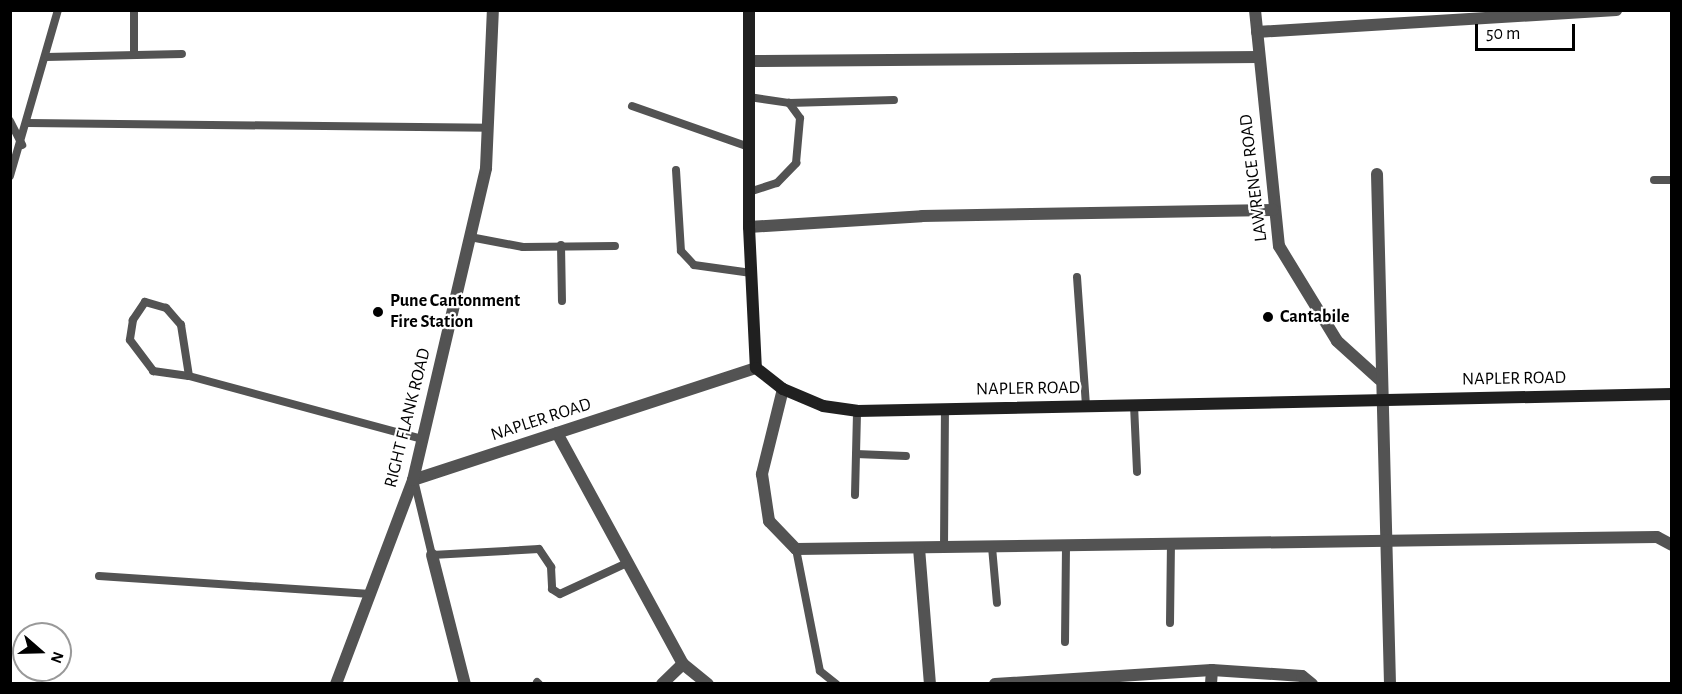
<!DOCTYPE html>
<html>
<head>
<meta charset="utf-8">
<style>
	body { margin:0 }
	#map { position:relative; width:1682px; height:694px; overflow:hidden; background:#fff; font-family:"Alegreya Sans",sans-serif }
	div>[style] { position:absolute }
	.lane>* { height:8px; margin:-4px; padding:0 4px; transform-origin:4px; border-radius:4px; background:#535353 }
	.street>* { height:12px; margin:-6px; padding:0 6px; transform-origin:6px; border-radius:6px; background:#535353 }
	.secondary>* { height:12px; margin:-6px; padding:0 6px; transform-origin:6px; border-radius:6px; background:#202020 }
	.dots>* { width:16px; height:16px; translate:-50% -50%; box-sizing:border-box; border:3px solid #fff; border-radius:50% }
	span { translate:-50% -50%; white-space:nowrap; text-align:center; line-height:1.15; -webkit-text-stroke:4.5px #fff; paint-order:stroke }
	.street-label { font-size:18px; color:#000 }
	.poi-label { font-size:18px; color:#000; font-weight:700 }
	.left { translate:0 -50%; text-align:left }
	.frame { position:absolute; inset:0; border:12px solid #000; pointer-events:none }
	.north { position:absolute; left:12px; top:622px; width:60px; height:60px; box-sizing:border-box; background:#fff; border:2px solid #999; border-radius:50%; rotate:110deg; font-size:16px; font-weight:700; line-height:24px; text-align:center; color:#000 }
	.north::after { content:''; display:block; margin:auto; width:21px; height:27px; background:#000; clip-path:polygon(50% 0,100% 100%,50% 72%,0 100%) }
	.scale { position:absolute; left:1475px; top:24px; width:100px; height:27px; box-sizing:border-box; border:3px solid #000; border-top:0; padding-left:8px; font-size:18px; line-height:21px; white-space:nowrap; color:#000; -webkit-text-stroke:4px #fff; paint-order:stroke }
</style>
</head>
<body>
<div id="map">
	<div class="lane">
		<div style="left:134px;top:10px;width:45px;rotate:90deg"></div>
		<div style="left:46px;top:57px;width:136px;rotate:-1.3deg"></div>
		<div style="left:749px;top:97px;width:40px;rotate:8.5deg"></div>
		<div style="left:789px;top:103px;width:105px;rotate:-1.6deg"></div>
		<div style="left:632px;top:106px;width:124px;rotate:19.3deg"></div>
		<div style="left:10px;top:121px;width:27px;rotate:63deg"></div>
		<div style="left:28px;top:123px;width:461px;rotate:0.6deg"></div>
		<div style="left:676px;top:170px;width:81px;rotate:86.5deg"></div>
		<div style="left:681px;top:251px;width:19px;rotate:47deg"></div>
		<div style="left:694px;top:265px;width:58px;rotate:8deg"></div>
		<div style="left:10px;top:176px;width:173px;rotate:-73.9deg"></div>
		<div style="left:1654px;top:180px;width:18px"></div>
		<div style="left:749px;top:192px;width:29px;rotate:-18deg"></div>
		<div style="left:777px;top:183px;width:28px;rotate:-46deg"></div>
		<div style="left:796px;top:163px;width:45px;rotate:-84.9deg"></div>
		<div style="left:800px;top:118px;width:19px;rotate:-126deg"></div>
		<div style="left:470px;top:237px;width:54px;rotate:10.7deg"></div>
		<div style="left:523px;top:247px;width:92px;rotate:-0.6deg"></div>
		<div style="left:561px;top:245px;width:56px;rotate:89deg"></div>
		<div style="left:1077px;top:277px;width:129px;rotate:86deg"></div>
		<div style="left:189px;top:376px;width:52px;rotate:-98.9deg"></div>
		<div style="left:181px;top:325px;width:23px;rotate:-131deg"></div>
		<div style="left:166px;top:308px;width:22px;rotate:-164deg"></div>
		<div style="left:145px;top:302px;width:22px;rotate:124deg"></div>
		<div style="left:133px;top:320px;width:20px;rotate:99deg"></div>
		<div style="left:130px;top:340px;width:39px;rotate:53deg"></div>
		<div style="left:153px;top:371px;width:36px;rotate:8deg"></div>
		<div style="left:189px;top:376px;width:242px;rotate:15.1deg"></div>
		<div style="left:1134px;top:405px;width:67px;rotate:87.4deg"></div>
		<div style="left:856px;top:454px;width:50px;rotate:2.3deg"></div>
		<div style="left:414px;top:480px;width:77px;rotate:76.5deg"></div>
		<div style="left:432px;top:555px;width:107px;rotate:-3.2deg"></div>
		<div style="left:539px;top:549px;width:22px;rotate:56deg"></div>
		<div style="left:551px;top:567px;width:22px;rotate:87deg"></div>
		<div style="left:552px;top:589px;width:9px;rotate:32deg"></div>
		<div style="left:560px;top:594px;width:74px;rotate:-24.8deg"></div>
		<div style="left:855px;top:495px;width:84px;rotate:-88.6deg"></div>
		<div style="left:992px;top:547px;width:56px;rotate:84.9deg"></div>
		<div style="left:944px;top:548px;width:139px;rotate:-89.6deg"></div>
		<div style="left:796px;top:549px;width:124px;rotate:78.9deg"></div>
		<div style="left:820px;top:671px;width:21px;rotate:39deg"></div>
		<div style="left:99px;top:576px;width:272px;rotate:3.8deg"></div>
		<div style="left:1170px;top:623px;width:80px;rotate:-89.3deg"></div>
		<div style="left:1065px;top:642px;width:97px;rotate:-89.4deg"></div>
		<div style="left:537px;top:682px;width:3px;rotate:45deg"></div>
	</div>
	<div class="street">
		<div style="left:1255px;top:10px;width:237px;rotate:84.2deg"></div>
		<div style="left:1279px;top:246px;width:111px;rotate:58.6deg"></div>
		<div style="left:1337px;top:341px;width:57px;rotate:42.1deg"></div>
		<div style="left:1257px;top:32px;width:360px;rotate:-3.5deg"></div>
		<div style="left:749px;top:61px;width:510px;rotate:-0.45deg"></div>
		<div style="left:1377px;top:174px;width:510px;rotate:88.54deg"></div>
		<div style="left:749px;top:227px;width:173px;rotate:-3.6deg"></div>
		<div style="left:922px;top:216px;width:351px;rotate:-1deg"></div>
		<div style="left:783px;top:389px;width:88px;rotate:103.9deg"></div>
		<div style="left:762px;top:474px;width:48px;rotate:81.5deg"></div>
		<div style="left:769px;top:521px;width:39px;rotate:46deg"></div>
		<div style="left:796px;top:549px;width:861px;rotate:-0.8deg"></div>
		<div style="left:1657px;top:537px;width:17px;rotate:28deg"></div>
		<div style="left:557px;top:433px;width:263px;rotate:61.4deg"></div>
		<div style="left:683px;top:664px;width:32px;rotate:39deg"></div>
		<div style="left:413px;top:480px;width:361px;rotate:-18.1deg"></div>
		<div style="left:919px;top:548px;width:136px;rotate:85.4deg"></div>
		<div style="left:432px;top:555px;width:133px;rotate:75.7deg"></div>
		<div style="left:336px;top:684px;width:218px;rotate:-69.3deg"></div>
		<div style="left:413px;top:480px;width:320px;rotate:-76.8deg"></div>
		<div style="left:486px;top:168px;width:158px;rotate:-87.5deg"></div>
		<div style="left:662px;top:684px;width:29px;rotate:-44deg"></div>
		<div style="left:995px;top:684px;width:217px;rotate:-3.7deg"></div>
		<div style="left:1212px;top:670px;width:90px;rotate:3.8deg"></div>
		<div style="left:1302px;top:676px;width:13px;rotate:39deg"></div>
		<div style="left:1211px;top:684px;width:14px;rotate:-86deg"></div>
	</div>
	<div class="secondary">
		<div style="left:749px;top:10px;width:217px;rotate:90deg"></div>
		<div style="left:749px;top:227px;width:141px;rotate:87.2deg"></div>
		<div style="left:756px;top:368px;width:34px;rotate:38deg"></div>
		<div style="left:783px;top:389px;width:43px;rotate:23deg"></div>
		<div style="left:823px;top:406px;width:34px;rotate:8deg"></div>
		<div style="left:857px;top:411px;width:815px;rotate:-1.19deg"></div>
	</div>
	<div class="dots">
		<div style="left:378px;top:312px;background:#000"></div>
		<div style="left:1268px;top:317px;background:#000"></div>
	</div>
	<div class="street-label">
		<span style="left:1254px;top:178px;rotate:-97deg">LAWRENCE ROAD</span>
		<span style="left:1514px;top:379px;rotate:-1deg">NAPLER ROAD</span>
		<span style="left:1028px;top:389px;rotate:-1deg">NAPLER ROAD</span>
		<span style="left:408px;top:418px;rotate:-76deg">RIGHT FLANK ROAD</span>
		<span style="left:541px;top:420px;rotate:-18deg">NAPLER ROAD</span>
	</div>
	<div class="poi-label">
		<span class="left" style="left:390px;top:312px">Pune Cantonment<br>Fire Station</span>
		<span class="left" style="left:1280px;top:317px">Cantabile</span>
	</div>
	<div class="frame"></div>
	<div class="north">N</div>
	<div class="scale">50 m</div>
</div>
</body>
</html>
